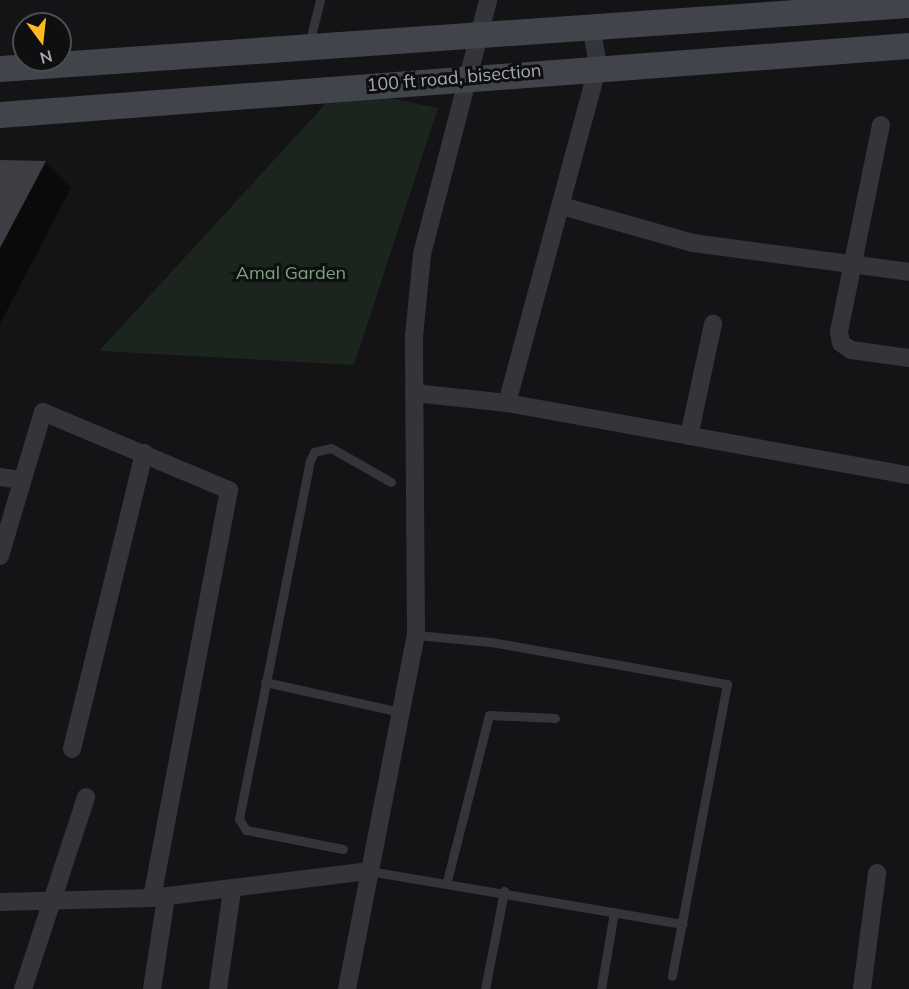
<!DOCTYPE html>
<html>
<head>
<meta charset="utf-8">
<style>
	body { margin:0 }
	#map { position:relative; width:909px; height:989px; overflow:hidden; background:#141316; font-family:Mulish,sans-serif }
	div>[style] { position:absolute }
	.green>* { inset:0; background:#1b241d }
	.shadow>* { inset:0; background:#0007 }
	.building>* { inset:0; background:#3d3e43 }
	.lane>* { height:9px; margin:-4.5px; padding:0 4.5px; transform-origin:4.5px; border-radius:4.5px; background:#34353b }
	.street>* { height:18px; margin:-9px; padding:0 9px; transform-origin:9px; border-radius:9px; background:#34353b }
	.secondary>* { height:26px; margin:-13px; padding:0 13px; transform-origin:13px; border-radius:13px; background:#42444b }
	span { translate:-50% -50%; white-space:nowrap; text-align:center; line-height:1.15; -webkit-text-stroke:6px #0f0f10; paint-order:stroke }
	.street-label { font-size:18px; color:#a4a9b7 }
	.park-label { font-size:18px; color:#79a47d }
	.north { position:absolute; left:12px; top:12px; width:60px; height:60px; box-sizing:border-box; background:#0f0f10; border:2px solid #4b4d53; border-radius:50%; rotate:165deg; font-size:16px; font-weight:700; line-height:24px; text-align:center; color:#a4a9b7 }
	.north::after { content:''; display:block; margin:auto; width:21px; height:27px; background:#ffb922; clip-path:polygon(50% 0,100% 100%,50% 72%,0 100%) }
</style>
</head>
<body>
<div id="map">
	<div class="green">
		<div style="clip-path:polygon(340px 88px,438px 108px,354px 365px,99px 351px)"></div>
	</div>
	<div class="shadow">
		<div style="clip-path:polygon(0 161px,45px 162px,71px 188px,0 324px)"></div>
	</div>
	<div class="building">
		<div style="clip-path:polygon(0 160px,46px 161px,0 248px)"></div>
	</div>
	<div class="lane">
		<div style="left:309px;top:44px;width:45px;rotate:-76deg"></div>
		<div style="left:416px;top:635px;width:75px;rotate:5.3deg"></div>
		<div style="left:491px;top:642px;width:240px;rotate:10.1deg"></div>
		<div style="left:727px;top:684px;width:297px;rotate:100.7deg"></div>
		<div style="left:265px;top:682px;width:138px;rotate:12.5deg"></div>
		<div style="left:343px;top:849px;width:99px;rotate:-168.9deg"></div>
		<div style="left:246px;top:830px;width:13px;rotate:-122deg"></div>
		<div style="left:239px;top:819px;width:365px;rotate:-78.8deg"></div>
		<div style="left:310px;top:461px;width:10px;rotate:-66deg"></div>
		<div style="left:314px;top:452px;width:17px;rotate:-13deg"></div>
		<div style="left:331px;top:448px;width:69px;rotate:29.5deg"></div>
		<div style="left:369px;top:871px;width:318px;rotate:9.6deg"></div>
		<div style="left:447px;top:881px;width:171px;rotate:-75.8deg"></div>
		<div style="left:489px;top:715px;width:66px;rotate:2.6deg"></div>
		<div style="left:485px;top:989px;width:100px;rotate:-79deg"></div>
		<div style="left:601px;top:989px;width:78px;rotate:-80.4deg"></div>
	</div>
	<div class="street">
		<div style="left:881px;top:125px;width:211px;rotate:101.5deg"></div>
		<div style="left:839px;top:332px;width:11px;rotate:80deg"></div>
		<div style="left:841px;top:343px;width:12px;rotate:35deg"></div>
		<div style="left:851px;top:350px;width:59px;rotate:7.9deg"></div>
		<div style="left:562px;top:206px;width:136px;rotate:15.8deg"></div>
		<div style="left:693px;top:243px;width:218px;rotate:7.6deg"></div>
		<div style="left:414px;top:393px;width:94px;rotate:6.1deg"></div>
		<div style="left:507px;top:403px;width:408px;rotate:10.2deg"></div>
		<div style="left:507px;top:403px;width:349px;rotate:-74.9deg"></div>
		<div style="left:598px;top:66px;width:42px;rotate:-99.7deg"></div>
		<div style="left:689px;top:436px;width:115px;rotate:-77.9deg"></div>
		<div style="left:0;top:477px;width:19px;rotate:9deg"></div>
		<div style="left:0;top:556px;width:150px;rotate:-73.4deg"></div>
		<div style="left:43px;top:412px;width:202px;rotate:22.8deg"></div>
		<div style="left:229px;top:490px;width:415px;rotate:100.7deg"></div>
		<div style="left:72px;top:749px;width:305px;rotate:-76.3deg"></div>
		<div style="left:0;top:902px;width:152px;rotate:-1.5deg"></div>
		<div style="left:152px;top:898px;width:219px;rotate:-7.1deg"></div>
		<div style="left:23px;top:989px;width:202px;rotate:-71.8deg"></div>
		<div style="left:152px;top:989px;width:93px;rotate:-81.3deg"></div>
		<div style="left:218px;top:989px;width:99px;rotate:-81.9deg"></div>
		<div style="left:347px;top:989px;width:361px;rotate:-79deg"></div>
		<div style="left:416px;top:635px;width:299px;rotate:-90.4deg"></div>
		<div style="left:414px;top:336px;width:82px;rotate:-84.4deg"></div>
		<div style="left:422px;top:254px;width:262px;rotate:-75.4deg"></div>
		<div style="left:862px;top:989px;width:117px;rotate:-82.6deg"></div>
	</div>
	<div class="secondary">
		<div style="left:0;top:69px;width:911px;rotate:-4.03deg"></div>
		<div style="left:0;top:115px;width:912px;rotate:-4.34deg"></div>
	</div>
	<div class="street-label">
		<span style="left:454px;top:78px;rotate:-5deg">100 ft road, bisection</span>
	</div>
	<div class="park-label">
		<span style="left:291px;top:273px">Amal Garden</span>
	</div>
	<div class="north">N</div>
</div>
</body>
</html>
